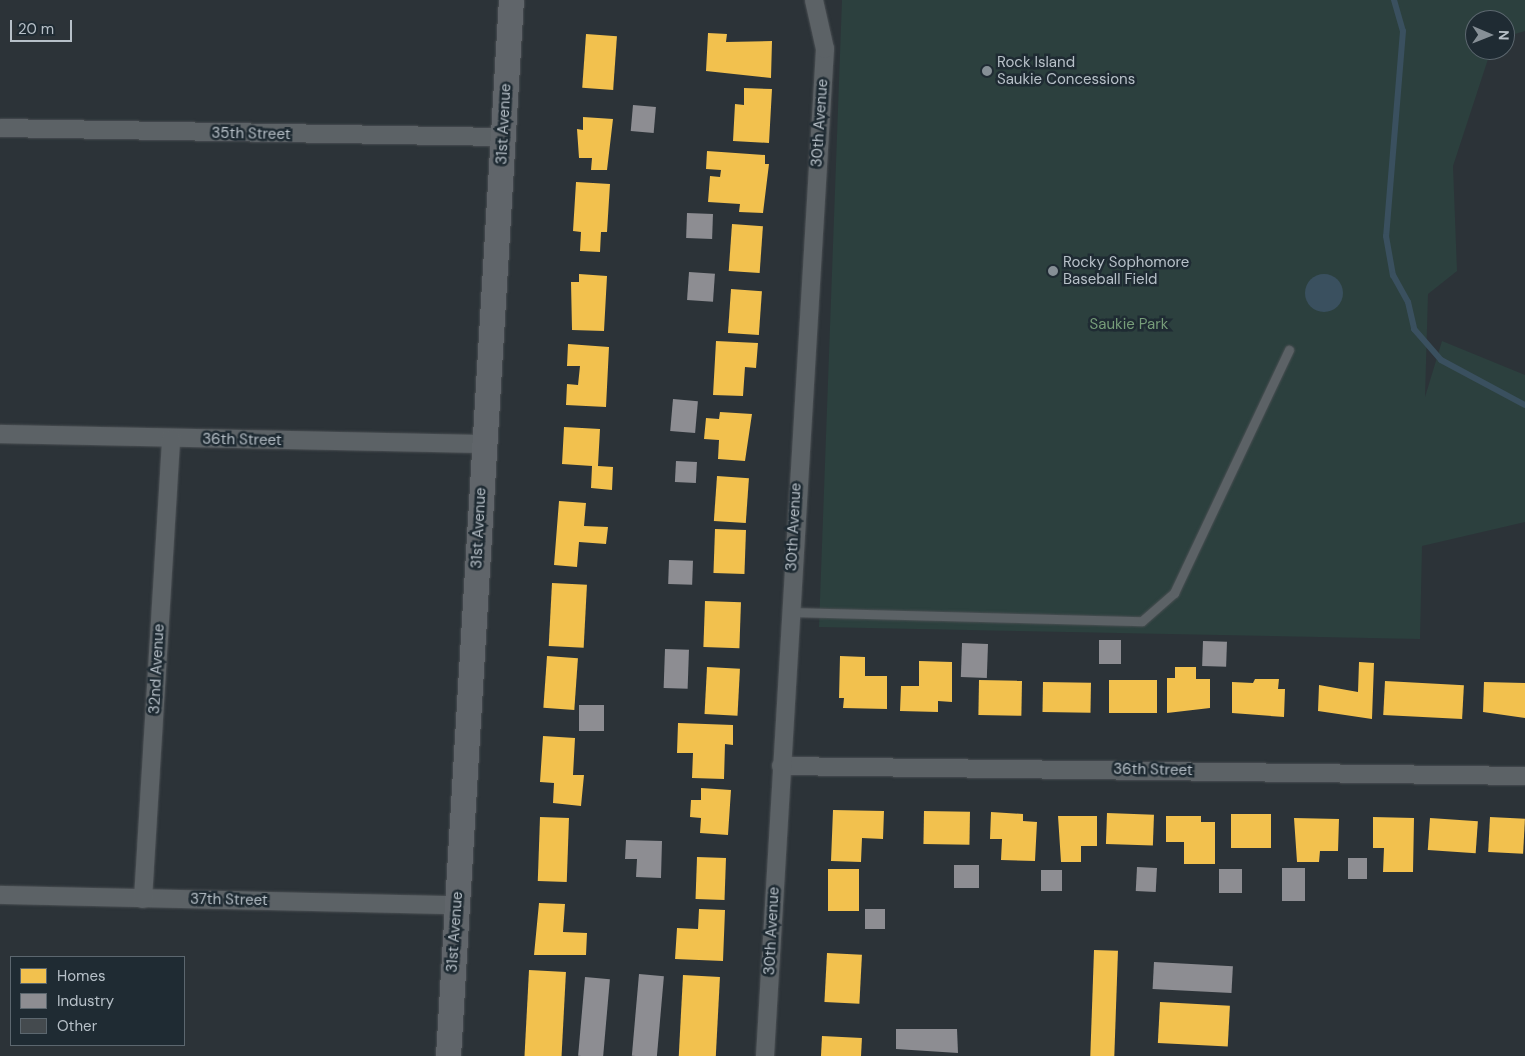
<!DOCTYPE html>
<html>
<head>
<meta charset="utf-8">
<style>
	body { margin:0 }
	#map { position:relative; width:1525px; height:1056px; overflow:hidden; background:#2c3338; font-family:"DM Sans",sans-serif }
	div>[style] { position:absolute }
	.green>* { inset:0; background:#2c403e }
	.water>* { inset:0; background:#3a505f }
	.round { border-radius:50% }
	.homes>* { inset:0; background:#f2c14e; transform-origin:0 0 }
	.industry>* { inset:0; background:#8d8d92; transform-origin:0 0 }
	.stream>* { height:6px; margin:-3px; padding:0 3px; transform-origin:3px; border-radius:3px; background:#3a505f }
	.building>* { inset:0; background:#444a4e; transform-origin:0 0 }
	.roads { filter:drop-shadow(0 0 1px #4a4f53) drop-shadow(0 0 1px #4a4f53) }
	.lane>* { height:9px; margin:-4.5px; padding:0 4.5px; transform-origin:4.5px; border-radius:4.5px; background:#5c6266 }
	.street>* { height:18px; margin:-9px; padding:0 9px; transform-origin:9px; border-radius:9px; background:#5c6266 }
	.secondary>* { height:25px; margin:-12.5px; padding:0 12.5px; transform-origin:12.5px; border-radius:12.5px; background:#60656a }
	.dots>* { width:14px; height:14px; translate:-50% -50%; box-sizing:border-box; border:2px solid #1f2b33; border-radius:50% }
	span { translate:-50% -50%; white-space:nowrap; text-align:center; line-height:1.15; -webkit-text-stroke:5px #1f2b33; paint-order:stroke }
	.poi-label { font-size:15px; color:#b7c0c8 }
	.left { translate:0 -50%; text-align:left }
	.street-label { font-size:15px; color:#b7c0c8 }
	.park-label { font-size:15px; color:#769d79 }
	.legend { position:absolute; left:10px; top:956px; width:175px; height:90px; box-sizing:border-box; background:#1f2b33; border:1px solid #5c676f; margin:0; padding:6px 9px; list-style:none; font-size:15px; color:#b7c0c8 }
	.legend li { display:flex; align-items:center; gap:10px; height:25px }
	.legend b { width:25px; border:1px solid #5c676f }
	.north { position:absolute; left:1465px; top:10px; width:50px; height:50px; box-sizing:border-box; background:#1f2b33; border:1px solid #5c676f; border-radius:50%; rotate:91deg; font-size:14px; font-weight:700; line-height:20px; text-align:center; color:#b7c0c8 }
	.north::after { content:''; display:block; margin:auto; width:18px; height:22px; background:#868f96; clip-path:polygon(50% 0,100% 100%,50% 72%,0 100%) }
	.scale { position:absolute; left:10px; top:20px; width:62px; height:22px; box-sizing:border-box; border:2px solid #b7c0c8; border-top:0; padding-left:6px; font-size:15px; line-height:18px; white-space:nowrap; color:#b7c0c8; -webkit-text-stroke:4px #1f2b33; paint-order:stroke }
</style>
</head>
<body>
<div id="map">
	<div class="green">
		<div style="clip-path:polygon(842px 0,1525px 0,1525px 31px,1505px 37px,1505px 20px,1475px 20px,1475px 50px,1491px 50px,1453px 166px,1457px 271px,1428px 294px,1425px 397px,1442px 341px,1525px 375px,1525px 522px,1422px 546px,1420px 639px,819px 627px)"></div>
	</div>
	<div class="water">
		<div class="round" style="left:1305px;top:274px;width:38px;height:38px"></div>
	</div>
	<div class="homes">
		<div style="clip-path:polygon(708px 33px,727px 34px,726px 42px,772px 41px,771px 78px,706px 71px)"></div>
		<div style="left:586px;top:34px;width:31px;height:54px;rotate:4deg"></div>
		<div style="clip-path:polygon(744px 88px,772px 89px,769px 143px,733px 141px,735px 104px,744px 105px)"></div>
		<div style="clip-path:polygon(583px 117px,613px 119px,607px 170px,591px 170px,592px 158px,579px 158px,577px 129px,583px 130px)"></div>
		<div style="clip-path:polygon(707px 151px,765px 155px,765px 164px,769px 164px,763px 213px,739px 212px,740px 204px,708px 202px,710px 176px,720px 177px,721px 170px,706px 169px)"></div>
		<div style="clip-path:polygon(576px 182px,610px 184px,607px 232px,601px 232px,600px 252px,580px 251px,581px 232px,573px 231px)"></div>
		<div style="left:732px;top:224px;width:31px;height:47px;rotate:4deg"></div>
		<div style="clip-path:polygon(579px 274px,607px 276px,604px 331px,572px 330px,571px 282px,579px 282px)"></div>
		<div style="left:731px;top:289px;width:31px;height:44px;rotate:4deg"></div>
		<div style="clip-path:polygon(716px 341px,758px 343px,756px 368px,745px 367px,743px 396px,713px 395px)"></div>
		<div style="clip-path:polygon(568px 344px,609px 347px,606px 407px,566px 405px,567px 384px,578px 385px,580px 366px,567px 366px)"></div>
		<div style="clip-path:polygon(720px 412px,752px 414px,745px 461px,718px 459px,719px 440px,704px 439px,706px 418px,719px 419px)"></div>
		<div style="clip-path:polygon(564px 427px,600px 429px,598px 466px,613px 467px,612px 490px,591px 488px,592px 466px,562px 464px)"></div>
		<div style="left:717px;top:476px;width:32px;height:45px;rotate:4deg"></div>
		<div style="clip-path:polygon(559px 501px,586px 503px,584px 526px,608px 527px,606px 544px,579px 542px,577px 567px,554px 565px)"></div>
		<div style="left:715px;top:529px;width:31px;height:44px;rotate:2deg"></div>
		<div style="left:552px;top:583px;width:35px;height:63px;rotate:3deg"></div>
		<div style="left:705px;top:601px;width:36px;height:46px;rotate:2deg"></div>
		<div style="left:547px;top:656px;width:31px;height:52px;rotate:4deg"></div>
		<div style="clip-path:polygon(840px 656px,865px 657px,865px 676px,887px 676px,887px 709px,843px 708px,844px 698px,839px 698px)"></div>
		<div style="clip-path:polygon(919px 661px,952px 662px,952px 702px,938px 701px,938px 712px,900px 711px,901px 686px,919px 686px)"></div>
		<div style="clip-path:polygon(1359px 662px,1374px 663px,1372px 719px,1318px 711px,1319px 685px,1358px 692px)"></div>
		<div style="left:707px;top:667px;width:33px;height:47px;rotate:3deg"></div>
		<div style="clip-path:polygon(1175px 667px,1196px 667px,1196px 679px,1210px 679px,1210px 708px,1167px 713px,1167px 678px,1175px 678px)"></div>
		<div style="clip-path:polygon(1255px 679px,1279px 679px,1278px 689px,1285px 689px,1284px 717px,1232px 713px,1232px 682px,1253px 683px)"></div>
		<div style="left:979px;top:680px;width:43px;height:35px;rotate:1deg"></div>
		<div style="left:1109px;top:680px;width:48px;height:33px"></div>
		<div style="left:1385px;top:681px;width:79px;height:34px;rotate:3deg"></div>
		<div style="left:1043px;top:682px;width:48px;height:30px;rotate:1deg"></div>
		<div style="clip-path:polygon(1484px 682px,1525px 683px,1525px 718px,1483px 712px)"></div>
		<div style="clip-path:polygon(678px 723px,733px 725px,733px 745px,725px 744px,724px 779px,692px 778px,693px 753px,677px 753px)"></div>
		<div style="clip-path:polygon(543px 736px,575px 738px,573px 775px,584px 775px,581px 806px,553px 803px,554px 783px,540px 782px)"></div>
		<div style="clip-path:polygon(701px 788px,731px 790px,728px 835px,700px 833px,701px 818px,690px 817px,691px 800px,701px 800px)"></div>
		<div style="clip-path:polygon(833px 810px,884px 811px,883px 839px,862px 838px,861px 862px,831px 861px)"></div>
		<div style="left:924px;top:811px;width:46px;height:33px;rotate:1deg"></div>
		<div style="clip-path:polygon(991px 812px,1023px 814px,1023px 821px,1037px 822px,1035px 861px,1001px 860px,1002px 839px,990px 839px)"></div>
		<div style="left:1107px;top:813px;width:47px;height:31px;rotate:2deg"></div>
		<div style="left:1231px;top:814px;width:40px;height:34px"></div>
		<div style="clip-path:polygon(1058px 816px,1097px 816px,1097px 846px,1081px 846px,1081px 862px,1061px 862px)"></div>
		<div style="clip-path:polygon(1166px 816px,1201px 816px,1201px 822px,1215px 822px,1215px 864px,1184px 864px,1184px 842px,1166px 842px)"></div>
		<div style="left:540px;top:817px;width:29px;height:64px;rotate:2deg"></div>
		<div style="clip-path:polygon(1373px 817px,1414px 818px,1413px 872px,1383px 872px,1384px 848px,1373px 848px)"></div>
		<div style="left:1490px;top:817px;width:35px;height:35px;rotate:3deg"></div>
		<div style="clip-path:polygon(1294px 818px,1339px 819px,1338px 851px,1320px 851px,1319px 862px,1297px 862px)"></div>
		<div style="left:1430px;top:818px;width:48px;height:32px;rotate:4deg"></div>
		<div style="left:697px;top:857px;width:29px;height:42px;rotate:2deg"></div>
		<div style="left:828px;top:869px;width:31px;height:42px"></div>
		<div style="clip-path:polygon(539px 903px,565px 904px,563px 932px,587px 933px,586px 955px,534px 955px)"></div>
		<div style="clip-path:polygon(699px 909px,725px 910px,723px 961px,675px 959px,677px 928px,698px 929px)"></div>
		<div style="left:1094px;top:950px;width:24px;height:106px;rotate:2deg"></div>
		<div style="left:827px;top:953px;width:35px;height:49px;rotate:3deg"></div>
		<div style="left:529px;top:970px;width:37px;height:86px;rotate:3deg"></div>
		<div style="left:683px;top:975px;width:37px;height:81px;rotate:3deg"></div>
		<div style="left:1160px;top:1002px;width:70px;height:41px;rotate:3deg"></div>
		<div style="left:822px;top:1036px;width:40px;height:20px;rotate:3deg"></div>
	</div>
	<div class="industry">
		<div style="left:633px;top:105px;width:23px;height:26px;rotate:5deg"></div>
		<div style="left:687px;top:213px;width:26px;height:25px;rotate:2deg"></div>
		<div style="left:689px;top:272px;width:26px;height:28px;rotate:4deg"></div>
		<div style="left:673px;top:399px;width:25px;height:32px;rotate:5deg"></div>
		<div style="left:676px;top:461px;width:21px;height:21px;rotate:3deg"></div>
		<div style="left:669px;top:560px;width:24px;height:24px;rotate:2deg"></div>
		<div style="left:1099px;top:640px;width:22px;height:24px"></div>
		<div style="left:1203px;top:641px;width:24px;height:25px;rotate:2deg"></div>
		<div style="left:988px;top:644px;width:34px;height:26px;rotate:92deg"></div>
		<div style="left:665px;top:649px;width:24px;height:39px;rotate:2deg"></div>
		<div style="left:579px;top:705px;width:25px;height:26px"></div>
		<div style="clip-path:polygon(626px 840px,662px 841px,661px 878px,636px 877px,637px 859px,625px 859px)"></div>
		<div style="left:1348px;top:858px;width:19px;height:21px"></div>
		<div style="left:954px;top:865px;width:25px;height:23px"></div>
		<div style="left:1137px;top:867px;width:20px;height:24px;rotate:3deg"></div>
		<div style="left:1282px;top:868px;width:23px;height:33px"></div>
		<div style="left:1219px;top:869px;width:23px;height:24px"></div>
		<div style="left:1041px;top:870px;width:21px;height:21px"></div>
		<div style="left:885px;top:909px;width:20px;height:20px;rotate:90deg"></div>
		<div style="left:1154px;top:962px;width:79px;height:27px;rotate:3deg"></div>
		<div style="left:639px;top:974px;width:25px;height:82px;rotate:5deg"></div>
		<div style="left:585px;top:977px;width:25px;height:79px;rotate:5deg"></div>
		<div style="clip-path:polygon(896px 1029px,957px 1029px,958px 1053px,896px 1049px)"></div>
	</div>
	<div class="stream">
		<div style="left:1394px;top:0;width:32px;rotate:74deg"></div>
		<div style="left:1403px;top:31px;width:206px;rotate:94.7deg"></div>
		<div style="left:1386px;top:236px;width:40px;rotate:80deg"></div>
		<div style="left:1393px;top:275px;width:31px;rotate:61deg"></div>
		<div style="left:1408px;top:302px;width:28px;rotate:77deg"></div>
		<div style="left:1414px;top:329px;width:41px;rotate:48.9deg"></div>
		<div style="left:1441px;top:360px;width:95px;rotate:28.2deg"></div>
	</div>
	<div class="building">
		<div style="left:985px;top:64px;width:7px;height:12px;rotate:8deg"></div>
	</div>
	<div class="roads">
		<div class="lane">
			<div style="left:790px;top:612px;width:352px;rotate:1.5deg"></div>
			<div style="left:1142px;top:621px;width:43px;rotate:-41.2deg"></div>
			<div style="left:1174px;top:593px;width:269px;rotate:-64.7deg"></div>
		</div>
		<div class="street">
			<div style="left:0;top:128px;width:503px;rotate:1.03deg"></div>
			<div style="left:0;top:434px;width:484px;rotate:1.2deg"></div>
			<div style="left:781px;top:766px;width:744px;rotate:0.77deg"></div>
			<div style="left:0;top:895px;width:457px;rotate:1.3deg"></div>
			<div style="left:143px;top:899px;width:461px;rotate:-86.5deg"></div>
			<div style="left:765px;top:1056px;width:1009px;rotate:-86.59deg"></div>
			<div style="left:825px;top:49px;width:50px;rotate:-102.7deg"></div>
		</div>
		<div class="secondary">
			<div style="left:448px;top:1056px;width:1058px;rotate:-86.59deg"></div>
		</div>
	</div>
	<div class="dots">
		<div style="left:987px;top:71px;background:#868f96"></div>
		<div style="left:1053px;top:271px;background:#868f96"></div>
	</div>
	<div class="poi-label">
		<span class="left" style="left:997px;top:71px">Rock Island<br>Saukie Concessions</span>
		<span class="left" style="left:1063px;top:271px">Rocky Sophomore<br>Baseball Field</span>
	</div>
	<div class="street-label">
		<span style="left:820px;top:123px;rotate:-86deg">30th Avenue</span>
		<span style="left:504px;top:124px;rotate:-87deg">31st Avenue</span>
		<span style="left:251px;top:134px;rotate:1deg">35th Street</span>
		<span style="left:242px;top:440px;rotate:1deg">36th Street</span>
		<span style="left:794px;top:527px;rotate:-87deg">30th Avenue</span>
		<span style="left:479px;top:528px;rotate:-87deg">31st Avenue</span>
		<span style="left:157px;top:669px;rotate:-87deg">32nd Avenue</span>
		<span style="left:1153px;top:770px;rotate:1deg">36th Street</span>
		<span style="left:229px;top:900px;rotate:1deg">37th Street</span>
		<span style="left:772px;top:931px;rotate:-87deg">30th Avenue</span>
		<span style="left:455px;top:932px;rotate:-86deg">31st Avenue</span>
	</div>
	<div class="park-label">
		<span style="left:1129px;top:325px">Saukie Park</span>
	</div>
	<ul class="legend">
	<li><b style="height:14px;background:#f2c14e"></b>Homes</li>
	<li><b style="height:14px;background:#8d8d92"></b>Industry</li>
	<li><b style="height:14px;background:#444a4e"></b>Other</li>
	</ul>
	<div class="north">N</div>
	<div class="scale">20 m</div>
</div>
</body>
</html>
